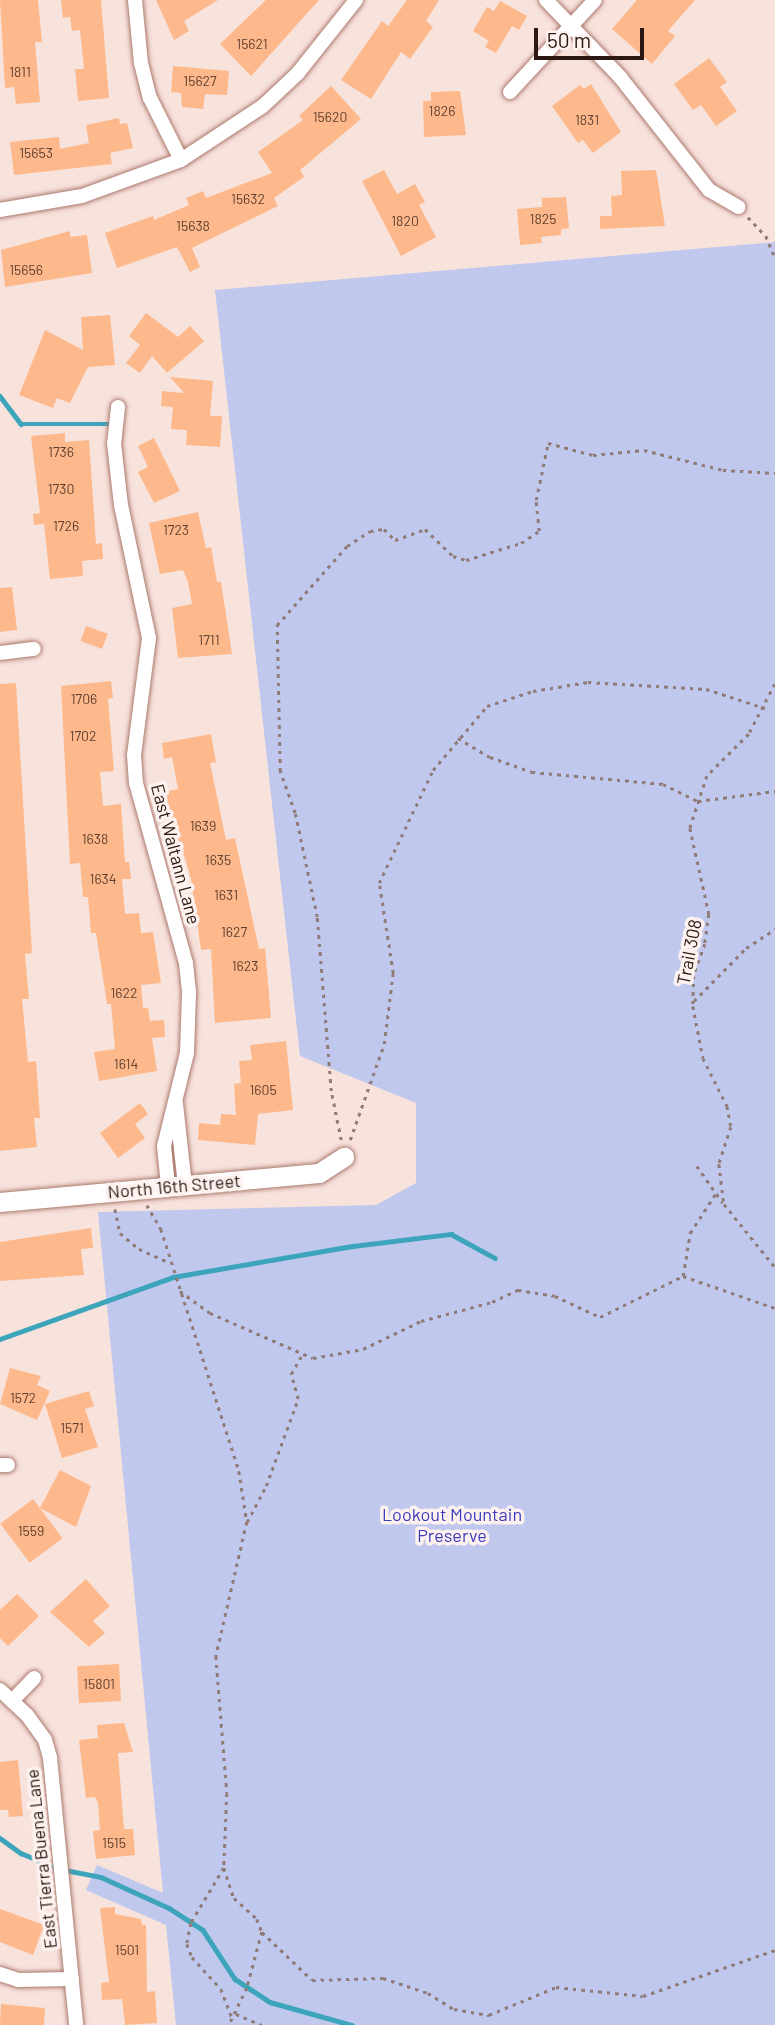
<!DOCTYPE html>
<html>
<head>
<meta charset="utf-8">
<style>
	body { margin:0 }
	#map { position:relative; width:775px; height:2025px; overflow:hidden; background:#f8e2dc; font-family:Barlow,sans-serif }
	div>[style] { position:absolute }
	.green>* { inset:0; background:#c0c8ee }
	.stream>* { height:4.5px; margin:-2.25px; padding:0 2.25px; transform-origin:2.25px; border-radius:2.25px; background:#3ca4bb }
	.building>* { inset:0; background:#fdb98b; transform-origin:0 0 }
	.path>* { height:2.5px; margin-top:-1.25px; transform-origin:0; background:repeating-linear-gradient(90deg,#907b76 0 3.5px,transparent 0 8.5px) }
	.roads { filter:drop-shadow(0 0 2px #ab796d) drop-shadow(0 0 2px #ab796d) }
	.street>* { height:14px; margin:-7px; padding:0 7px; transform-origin:7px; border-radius:7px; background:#fff }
	.secondary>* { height:19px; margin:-9.5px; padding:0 9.5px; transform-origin:9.5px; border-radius:9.5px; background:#fff }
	span { translate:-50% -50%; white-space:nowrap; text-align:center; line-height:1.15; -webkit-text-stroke:7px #fdf2ef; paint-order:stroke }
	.number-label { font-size:14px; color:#604031 }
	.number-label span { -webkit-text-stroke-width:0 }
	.street-label { font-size:18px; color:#2b1813 }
	.park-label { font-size:18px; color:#3c3bbc }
	.scale { position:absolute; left:534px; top:28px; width:110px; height:32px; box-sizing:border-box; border:4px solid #2b1813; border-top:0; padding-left:9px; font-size:21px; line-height:24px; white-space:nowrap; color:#2b1813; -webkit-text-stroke:5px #fdf2ef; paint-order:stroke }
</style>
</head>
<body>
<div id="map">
	<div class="green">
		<div style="clip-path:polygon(775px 242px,775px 2025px,176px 2025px,166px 1925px,86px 1890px,97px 1865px,163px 1893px,98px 1212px,376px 1205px,416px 1183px,416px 1103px,300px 1056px,215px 290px)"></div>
	</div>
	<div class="stream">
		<div style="left:0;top:396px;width:35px;rotate:53deg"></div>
		<div style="left:21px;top:424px;width:93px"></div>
		<div style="left:0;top:1339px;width:184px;rotate:-19.7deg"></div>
		<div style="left:173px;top:1277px;width:183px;rotate:-9.8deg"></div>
		<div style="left:353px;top:1246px;width:99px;rotate:-7deg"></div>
		<div style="left:451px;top:1234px;width:50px;rotate:28.6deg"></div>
		<div style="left:0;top:1838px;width:26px;rotate:36deg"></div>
		<div style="left:21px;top:1853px;width:38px;rotate:23deg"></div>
		<div style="left:65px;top:1870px;width:37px;rotate:11deg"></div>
		<div style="left:101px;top:1877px;width:75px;rotate:24.5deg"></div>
		<div style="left:169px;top:1908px;width:40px;rotate:32.9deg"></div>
		<div style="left:203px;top:1930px;width:59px;rotate:56.9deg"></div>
		<div style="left:235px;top:1979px;width:42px;rotate:33.3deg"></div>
		<div style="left:270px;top:2002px;width:85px;rotate:15.7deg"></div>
	</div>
	<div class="building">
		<div style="clip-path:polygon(0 0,38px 0,42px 42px,35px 42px,40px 102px,16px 104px,14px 87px,5px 88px)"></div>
		<div style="clip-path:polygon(61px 0,101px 0,109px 98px,78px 101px,75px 69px,84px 69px,80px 30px,72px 31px,70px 17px,63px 18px)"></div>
		<div style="clip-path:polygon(156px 0,218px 0,184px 21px,189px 31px,174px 40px)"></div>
		<div style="clip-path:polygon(266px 0,319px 0,251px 76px,220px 44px)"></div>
		<div style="clip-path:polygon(407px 0,439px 0,426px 21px,433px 27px,410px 59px,401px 52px,371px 99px,341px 80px,382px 21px,388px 26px)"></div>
		<div style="clip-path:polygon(637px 0,695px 0,668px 31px,675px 36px,652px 64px,612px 29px)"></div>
		<div style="clip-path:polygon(500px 1px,527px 16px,519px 30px,512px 26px,496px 53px,485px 47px,489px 41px,473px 31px,487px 7px,494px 11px)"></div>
		<div style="clip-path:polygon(709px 58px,727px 82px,720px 87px,737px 111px,716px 126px,701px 105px,693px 110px,674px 84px)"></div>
		<div style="clip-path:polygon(173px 66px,229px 71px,227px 95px,205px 94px,203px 109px,182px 107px,181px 93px,171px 92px)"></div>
		<div style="clip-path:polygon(591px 84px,621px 132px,593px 153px,583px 140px,578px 143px,552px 106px,580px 85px,584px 89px)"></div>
		<div style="clip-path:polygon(331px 86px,361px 119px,300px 170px,304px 177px,274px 198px,278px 206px,192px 248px,200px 267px,190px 272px,177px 247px,117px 268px,105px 233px,153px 216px,154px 220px,189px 205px,186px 198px,203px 191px,206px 198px,272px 173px,258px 152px,303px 120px,299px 116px)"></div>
		<div style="clip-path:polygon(460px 91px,466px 135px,424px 137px,423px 101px,431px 101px,431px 92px)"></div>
		<div style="clip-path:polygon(119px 118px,120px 124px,127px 123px,133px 148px,110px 153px,112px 164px,14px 175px,10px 142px,59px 137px,60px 149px,89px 143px,86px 125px)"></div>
		<div style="clip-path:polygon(384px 170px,397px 194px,415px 184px,425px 202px,419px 205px,436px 237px,401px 256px,362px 181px)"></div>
		<div style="clip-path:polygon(656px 170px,665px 226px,600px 229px,600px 216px,612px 216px,611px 196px,622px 195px,621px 171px)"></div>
		<div style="clip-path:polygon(566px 197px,569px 228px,561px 229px,561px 235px,541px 237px,542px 243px,520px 245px,517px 209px,542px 207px,542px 198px)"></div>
		<div style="clip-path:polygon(70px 231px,70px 237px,87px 235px,92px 273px,5px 287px,1px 250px)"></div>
		<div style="clip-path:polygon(146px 313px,178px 337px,190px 326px,204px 341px,167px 373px,152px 356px,140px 373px,126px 363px,140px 345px,129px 336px)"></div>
		<div style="clip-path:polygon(110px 315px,115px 365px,88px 367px,70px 403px,57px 398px,53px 408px,19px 395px,45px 330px,83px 350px,81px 317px)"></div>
		<div style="clip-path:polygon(170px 377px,213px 381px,210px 416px,222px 416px,220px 447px,186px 445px,187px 430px,171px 429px,173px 407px,161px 406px,162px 391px,184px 393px)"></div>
		<div style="clip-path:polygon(65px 433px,65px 442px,89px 440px,96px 544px,102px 543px,103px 559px,82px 561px,83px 576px,50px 579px,44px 524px,34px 525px,33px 514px,40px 513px,31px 436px)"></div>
		<div style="clip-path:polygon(154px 438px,180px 491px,154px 503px,138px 472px,148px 467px,138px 446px)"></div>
		<div style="clip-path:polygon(198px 512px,206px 548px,211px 547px,217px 582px,221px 582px,232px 654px,178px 658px,172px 608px,192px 604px,188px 582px,183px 570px,160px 574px,149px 523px)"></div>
		<div style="clip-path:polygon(12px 587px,17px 630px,0 632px,0 588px)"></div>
		<div style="left:86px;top:626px;width:23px;height:16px;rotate:20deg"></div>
		<div style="clip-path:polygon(111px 681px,113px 698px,108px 699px,114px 771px,100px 772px,103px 806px,121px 804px,125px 862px,129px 862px,131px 879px,122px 879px,125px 914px,139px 913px,141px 933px,153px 932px,161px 983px,141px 985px,143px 1008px,148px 1008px,150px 1021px,164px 1020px,165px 1037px,152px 1038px,157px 1071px,99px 1081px,94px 1052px,115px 1049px,111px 1004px,107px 1004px,96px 933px,91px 933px,88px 897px,83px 897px,80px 863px,70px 864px,61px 686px)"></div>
		<div style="clip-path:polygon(16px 683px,32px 953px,25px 954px,29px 999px,22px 999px,28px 1062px,36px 1061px,40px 1118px,34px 1118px,37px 1147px,0 1151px,0 684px)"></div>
		<div style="clip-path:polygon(211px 734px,216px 762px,210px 763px,226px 840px,235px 838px,259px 949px,265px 948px,271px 1018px,215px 1023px,211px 949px,201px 950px,191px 879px,181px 844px,176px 845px,165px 792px,178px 789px,172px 757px,164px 759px,162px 743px)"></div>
		<div style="clip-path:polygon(286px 1041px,293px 1110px,258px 1114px,255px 1145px,198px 1140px,199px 1123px,220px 1125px,221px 1114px,236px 1115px,234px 1084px,241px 1083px,239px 1061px,252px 1060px,250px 1045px)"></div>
		<div style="clip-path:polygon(140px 1103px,148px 1114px,135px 1124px,145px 1138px,118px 1158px,100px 1133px)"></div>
		<div style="clip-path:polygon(91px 1228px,93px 1248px,81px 1249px,84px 1275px,0 1281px,0 1242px)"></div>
		<div style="clip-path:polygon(10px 1368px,41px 1376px,37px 1385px,50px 1391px,37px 1420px,0 1404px)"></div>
		<div style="clip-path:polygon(89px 1391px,94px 1406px,85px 1409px,98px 1447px,62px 1458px,45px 1404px)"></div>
		<div style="clip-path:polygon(60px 1470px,91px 1486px,76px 1527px,40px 1508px)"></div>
		<div style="left:33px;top:1499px;width:49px;height:41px;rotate:53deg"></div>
		<div style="clip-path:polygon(86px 1579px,110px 1606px,93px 1621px,105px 1633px,89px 1647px,50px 1612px)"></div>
		<div style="clip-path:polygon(17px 1594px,39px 1616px,8px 1646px,0 1638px,0 1610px)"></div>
		<div style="left:119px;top:1664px;width:37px;height:42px;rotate:87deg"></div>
		<div style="clip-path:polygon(124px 1723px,133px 1752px,118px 1753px,124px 1829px,133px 1829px,135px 1855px,96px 1859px,93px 1831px,100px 1830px,98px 1803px,95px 1797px,86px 1798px,79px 1740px,98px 1738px,97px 1725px)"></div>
		<div style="clip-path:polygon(18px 1760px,23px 1816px,9px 1817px,8px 1810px,0 1810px,0 1762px)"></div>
		<div style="clip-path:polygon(115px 1907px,115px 1914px,141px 1919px,142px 1925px,146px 1925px,147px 1992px,155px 1991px,157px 2023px,125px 2025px,122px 1999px,102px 2000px,101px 1983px,109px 1982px,100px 1908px)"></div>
		<div style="clip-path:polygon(0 1909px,44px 1925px,33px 1955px,0 1942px)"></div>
		<div style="clip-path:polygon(1px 2004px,45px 2008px,44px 2025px,0 2025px)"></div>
	</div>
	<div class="path">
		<div style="left:748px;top:217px;width:26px;rotate:47deg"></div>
		<div style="left:766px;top:236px;width:23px;rotate:67deg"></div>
		<div style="left:775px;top:684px;width:56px;rotate:117.5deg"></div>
		<div style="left:749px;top:734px;width:59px;rotate:135deg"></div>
		<div style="left:707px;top:776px;width:55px;rotate:108.1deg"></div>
		<div style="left:690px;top:828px;width:88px;rotate:77.5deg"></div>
		<div style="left:709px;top:914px;width:30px;rotate:98deg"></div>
		<div style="left:705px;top:944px;width:33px;rotate:110deg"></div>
		<div style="left:694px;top:975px;width:31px;rotate:92deg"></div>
		<div style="left:693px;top:1006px;width:53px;rotate:79.1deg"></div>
		<div style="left:703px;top:1058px;width:54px;rotate:63.4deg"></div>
		<div style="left:727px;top:1106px;width:21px;rotate:79deg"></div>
		<div style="left:731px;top:1127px;width:39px;rotate:108deg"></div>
		<div style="left:719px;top:1164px;width:40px;rotate:82.9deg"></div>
		<div style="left:724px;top:1204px;width:81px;rotate:51deg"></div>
		<div style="left:458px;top:738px;width:37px;rotate:31deg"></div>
		<div style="left:490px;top:757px;width:45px;rotate:19.7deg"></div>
		<div style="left:532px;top:772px;width:132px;rotate:5.2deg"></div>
		<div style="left:663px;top:784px;width:39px;rotate:26deg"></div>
		<div style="left:698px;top:801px;width:78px;rotate:-7.4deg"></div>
		<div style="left:694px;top:1001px;width:74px;rotate:-45.5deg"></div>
		<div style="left:746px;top:948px;width:35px;rotate:-33deg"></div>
		<div style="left:341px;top:1140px;width:50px;rotate:-101.5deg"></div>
		<div style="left:331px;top:1091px;width:175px;rotate:-94.6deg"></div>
		<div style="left:317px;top:917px;width:106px;rotate:-101.9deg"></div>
		<div style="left:295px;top:813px;width:45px;rotate:-109.7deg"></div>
		<div style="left:280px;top:771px;width:146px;rotate:-91.2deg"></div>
		<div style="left:277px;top:625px;width:106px;rotate:-48.5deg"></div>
		<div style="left:347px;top:546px;width:27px;rotate:-33deg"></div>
		<div style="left:370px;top:531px;width:14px;rotate:-8deg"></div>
		<div style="left:384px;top:529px;width:16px;rotate:45deg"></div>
		<div style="left:395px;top:540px;width:32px;rotate:-20deg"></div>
		<div style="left:425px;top:529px;width:39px;rotate:44deg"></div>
		<div style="left:453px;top:556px;width:14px;rotate:17deg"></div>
		<div style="left:466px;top:560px;width:58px;rotate:-17.2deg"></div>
		<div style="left:521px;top:543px;width:22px;rotate:-34deg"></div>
		<div style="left:539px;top:531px;width:31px;rotate:-96deg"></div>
		<div style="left:536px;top:500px;width:58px;rotate:-78.1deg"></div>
		<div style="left:548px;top:443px;width:47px;rotate:14.9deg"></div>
		<div style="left:593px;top:455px;width:51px;rotate:-5.6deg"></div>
		<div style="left:644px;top:450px;width:81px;rotate:14.2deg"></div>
		<div style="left:723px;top:470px;width:52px;rotate:3.3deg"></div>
		<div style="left:350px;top:1140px;width:102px;rotate:-70.5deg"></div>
		<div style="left:384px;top:1044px;width:72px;rotate:-82.8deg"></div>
		<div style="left:393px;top:973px;width:91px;rotate:-98.8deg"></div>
		<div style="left:379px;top:883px;width:125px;rotate:-64.5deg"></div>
		<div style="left:433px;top:770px;width:84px;rotate:-49.8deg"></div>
		<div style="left:487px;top:706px;width:48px;rotate:-18.1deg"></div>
		<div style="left:533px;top:691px;width:56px;rotate:-9.3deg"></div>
		<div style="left:588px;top:682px;width:118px;rotate:3.4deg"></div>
		<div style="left:706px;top:689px;width:62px;rotate:17.9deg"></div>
		<div style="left:697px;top:1166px;width:45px;rotate:54.9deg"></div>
		<div style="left:147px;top:1205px;width:28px;rotate:60deg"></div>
		<div style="left:161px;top:1229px;width:254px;rotate:72.1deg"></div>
		<div style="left:239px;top:1471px;width:52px;rotate:81.1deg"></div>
		<div style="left:247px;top:1522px;width:138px;rotate:103deg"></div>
		<div style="left:216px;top:1656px;width:137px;rotate:85.4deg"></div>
		<div style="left:227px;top:1793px;width:75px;rotate:92.3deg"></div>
		<div style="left:224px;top:1868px;width:32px;rotate:72deg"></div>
		<div style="left:234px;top:1898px;width:31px;rotate:42deg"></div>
		<div style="left:257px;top:1919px;width:14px;rotate:69deg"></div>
		<div style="left:262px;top:1932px;width:58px;rotate:105deg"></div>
		<div style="left:247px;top:1988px;width:41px;rotate:115.9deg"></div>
		<div style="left:115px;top:1209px;width:25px;rotate:78deg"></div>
		<div style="left:120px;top:1233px;width:25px;rotate:40deg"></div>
		<div style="left:139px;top:1249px;width:34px;rotate:24deg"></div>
		<div style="left:683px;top:1276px;width:44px;rotate:-80.8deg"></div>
		<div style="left:690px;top:1233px;width:48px;rotate:-57deg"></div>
		<div style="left:180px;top:1291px;width:37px;rotate:36deg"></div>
		<div style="left:210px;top:1313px;width:112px;rotate:23.6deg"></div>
		<div style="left:313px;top:1358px;width:51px;rotate:-10.2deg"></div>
		<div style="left:363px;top:1349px;width:64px;rotate:-25.8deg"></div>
		<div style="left:421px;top:1321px;width:73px;rotate:-15deg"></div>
		<div style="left:492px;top:1302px;width:29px;rotate:-25deg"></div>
		<div style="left:518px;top:1290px;width:37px;rotate:9deg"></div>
		<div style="left:555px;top:1296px;width:50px;rotate:25deg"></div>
		<div style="left:600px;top:1317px;width:93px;rotate:-26.3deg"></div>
		<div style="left:683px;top:1276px;width:97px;rotate:19.2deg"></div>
		<div style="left:247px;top:1522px;width:41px;rotate:-62.2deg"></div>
		<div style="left:266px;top:1486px;width:93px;rotate:-69.8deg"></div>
		<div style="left:298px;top:1399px;width:26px;rotate:-106deg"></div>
		<div style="left:291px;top:1374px;width:20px;rotate:-60deg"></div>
		<div style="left:224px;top:1868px;width:64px;rotate:121deg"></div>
		<div style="left:191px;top:1923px;width:21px;rotate:101deg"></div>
		<div style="left:187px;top:1944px;width:14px;rotate:69deg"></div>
		<div style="left:192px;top:1957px;width:43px;rotate:47.8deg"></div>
		<div style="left:221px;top:1989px;width:31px;rotate:69deg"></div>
		<div style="left:262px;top:1932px;width:69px;rotate:43.8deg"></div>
		<div style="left:312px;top:1980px;width:71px;rotate:-1.6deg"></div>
		<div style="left:383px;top:1978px;width:47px;rotate:18.4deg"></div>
		<div style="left:428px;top:1993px;width:31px;rotate:32deg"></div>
		<div style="left:454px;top:2009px;width:36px;rotate:10deg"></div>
		<div style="left:489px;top:2015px;width:73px;rotate:-22.7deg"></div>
		<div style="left:556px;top:1987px;width:87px;rotate:5.9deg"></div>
		<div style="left:643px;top:1996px;width:140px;rotate:-19.2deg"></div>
		<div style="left:236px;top:2014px;width:28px;rotate:23deg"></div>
	</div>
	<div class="roads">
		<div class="street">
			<div style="left:135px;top:0;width:63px;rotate:84.6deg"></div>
			<div style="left:141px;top:63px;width:36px;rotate:76deg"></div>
			<div style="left:150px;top:98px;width:69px;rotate:63.4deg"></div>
			<div style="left:546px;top:0;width:107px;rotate:46.1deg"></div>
			<div style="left:620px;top:77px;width:144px;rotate:51.8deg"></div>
			<div style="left:709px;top:190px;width:34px;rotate:30deg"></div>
			<div style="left:510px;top:92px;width:125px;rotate:-47.3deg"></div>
			<div style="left:0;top:210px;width:83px;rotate:-9.7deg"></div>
			<div style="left:82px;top:196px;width:105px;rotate:-20deg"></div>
			<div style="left:181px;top:160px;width:98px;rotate:-33.4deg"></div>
			<div style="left:263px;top:106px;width:48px;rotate:-43.3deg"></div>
			<div style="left:298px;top:73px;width:93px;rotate:-51.5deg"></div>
			<div style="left:118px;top:407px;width:36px;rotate:96deg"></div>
			<div style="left:114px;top:443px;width:62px;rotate:83.6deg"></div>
			<div style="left:121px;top:505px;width:136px;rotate:78.1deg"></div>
			<div style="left:149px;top:638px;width:118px;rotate:97.3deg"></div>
			<div style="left:134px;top:755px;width:28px;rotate:86deg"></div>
			<div style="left:136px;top:783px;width:187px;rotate:74.5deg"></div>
			<div style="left:186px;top:963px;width:30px;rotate:84deg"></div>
			<div style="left:189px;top:993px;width:60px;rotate:91.9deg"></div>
			<div style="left:187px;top:1053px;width:96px;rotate:103.9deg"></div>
			<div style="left:164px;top:1146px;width:40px;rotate:84.3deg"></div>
			<div style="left:0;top:653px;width:34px;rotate:-7deg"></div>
			<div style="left:176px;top:1104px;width:81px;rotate:83.7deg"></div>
			<div style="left:0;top:1465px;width:8px"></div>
			<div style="left:0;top:1690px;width:37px;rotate:43deg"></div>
			<div style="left:27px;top:1715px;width:31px;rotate:54deg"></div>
			<div style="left:45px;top:1740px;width:19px;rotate:74deg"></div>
			<div style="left:50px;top:1758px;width:268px;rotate:84.4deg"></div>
			<div style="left:12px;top:1701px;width:32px;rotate:-46deg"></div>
			<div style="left:0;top:1974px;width:19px;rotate:18deg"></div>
			<div style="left:18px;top:1980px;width:54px;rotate:-1.1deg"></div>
		</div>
		<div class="secondary">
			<div style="left:0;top:1202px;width:320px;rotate:-5.2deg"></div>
			<div style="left:319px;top:1173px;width:30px;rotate:-33deg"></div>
		</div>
	</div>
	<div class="number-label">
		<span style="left:252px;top:44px">15621</span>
		<span style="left:20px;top:72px">1811</span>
		<span style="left:200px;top:81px">15627</span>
		<span style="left:442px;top:111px">1826</span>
		<span style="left:330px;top:117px">15620</span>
		<span style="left:587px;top:120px">1831</span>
		<span style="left:36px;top:153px">15653</span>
		<span style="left:248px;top:199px">15632</span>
		<span style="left:543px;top:219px">1825</span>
		<span style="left:405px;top:221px">1820</span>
		<span style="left:193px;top:226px">15638</span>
		<span style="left:26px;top:270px">15656</span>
		<span style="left:61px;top:452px">1736</span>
		<span style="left:61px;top:489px">1730</span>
		<span style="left:66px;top:526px">1726</span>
		<span style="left:176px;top:530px">1723</span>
		<span style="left:209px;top:640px">1711</span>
		<span style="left:84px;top:699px">1706</span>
		<span style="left:83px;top:736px">1702</span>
		<span style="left:203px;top:826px">1639</span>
		<span style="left:95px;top:839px">1638</span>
		<span style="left:218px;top:860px">1635</span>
		<span style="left:103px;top:879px">1634</span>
		<span style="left:226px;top:895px">1631</span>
		<span style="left:234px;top:932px">1627</span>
		<span style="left:245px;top:966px">1623</span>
		<span style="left:124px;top:993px">1622</span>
		<span style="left:126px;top:1064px">1614</span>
		<span style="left:263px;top:1090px">1605</span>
		<span style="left:23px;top:1398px">1572</span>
		<span style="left:72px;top:1428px">1571</span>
		<span style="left:31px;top:1531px">1559</span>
		<span style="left:99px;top:1684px">15801</span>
		<span style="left:114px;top:1843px">1515</span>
		<span style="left:127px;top:1950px">1501</span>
	</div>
	<div class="street-label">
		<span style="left:176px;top:854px;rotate:75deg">East Waltann Lane</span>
		<span style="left:689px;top:952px;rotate:-79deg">Trail 308</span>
		<span style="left:174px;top:1186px;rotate:-5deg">North 16th Street</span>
		<span style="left:41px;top:1859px;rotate:-96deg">East Tierra Buena Lane</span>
	</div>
	<div class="park-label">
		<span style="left:452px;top:1525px">Lookout Mountain<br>Preserve</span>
	</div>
	<div class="scale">50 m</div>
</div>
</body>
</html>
